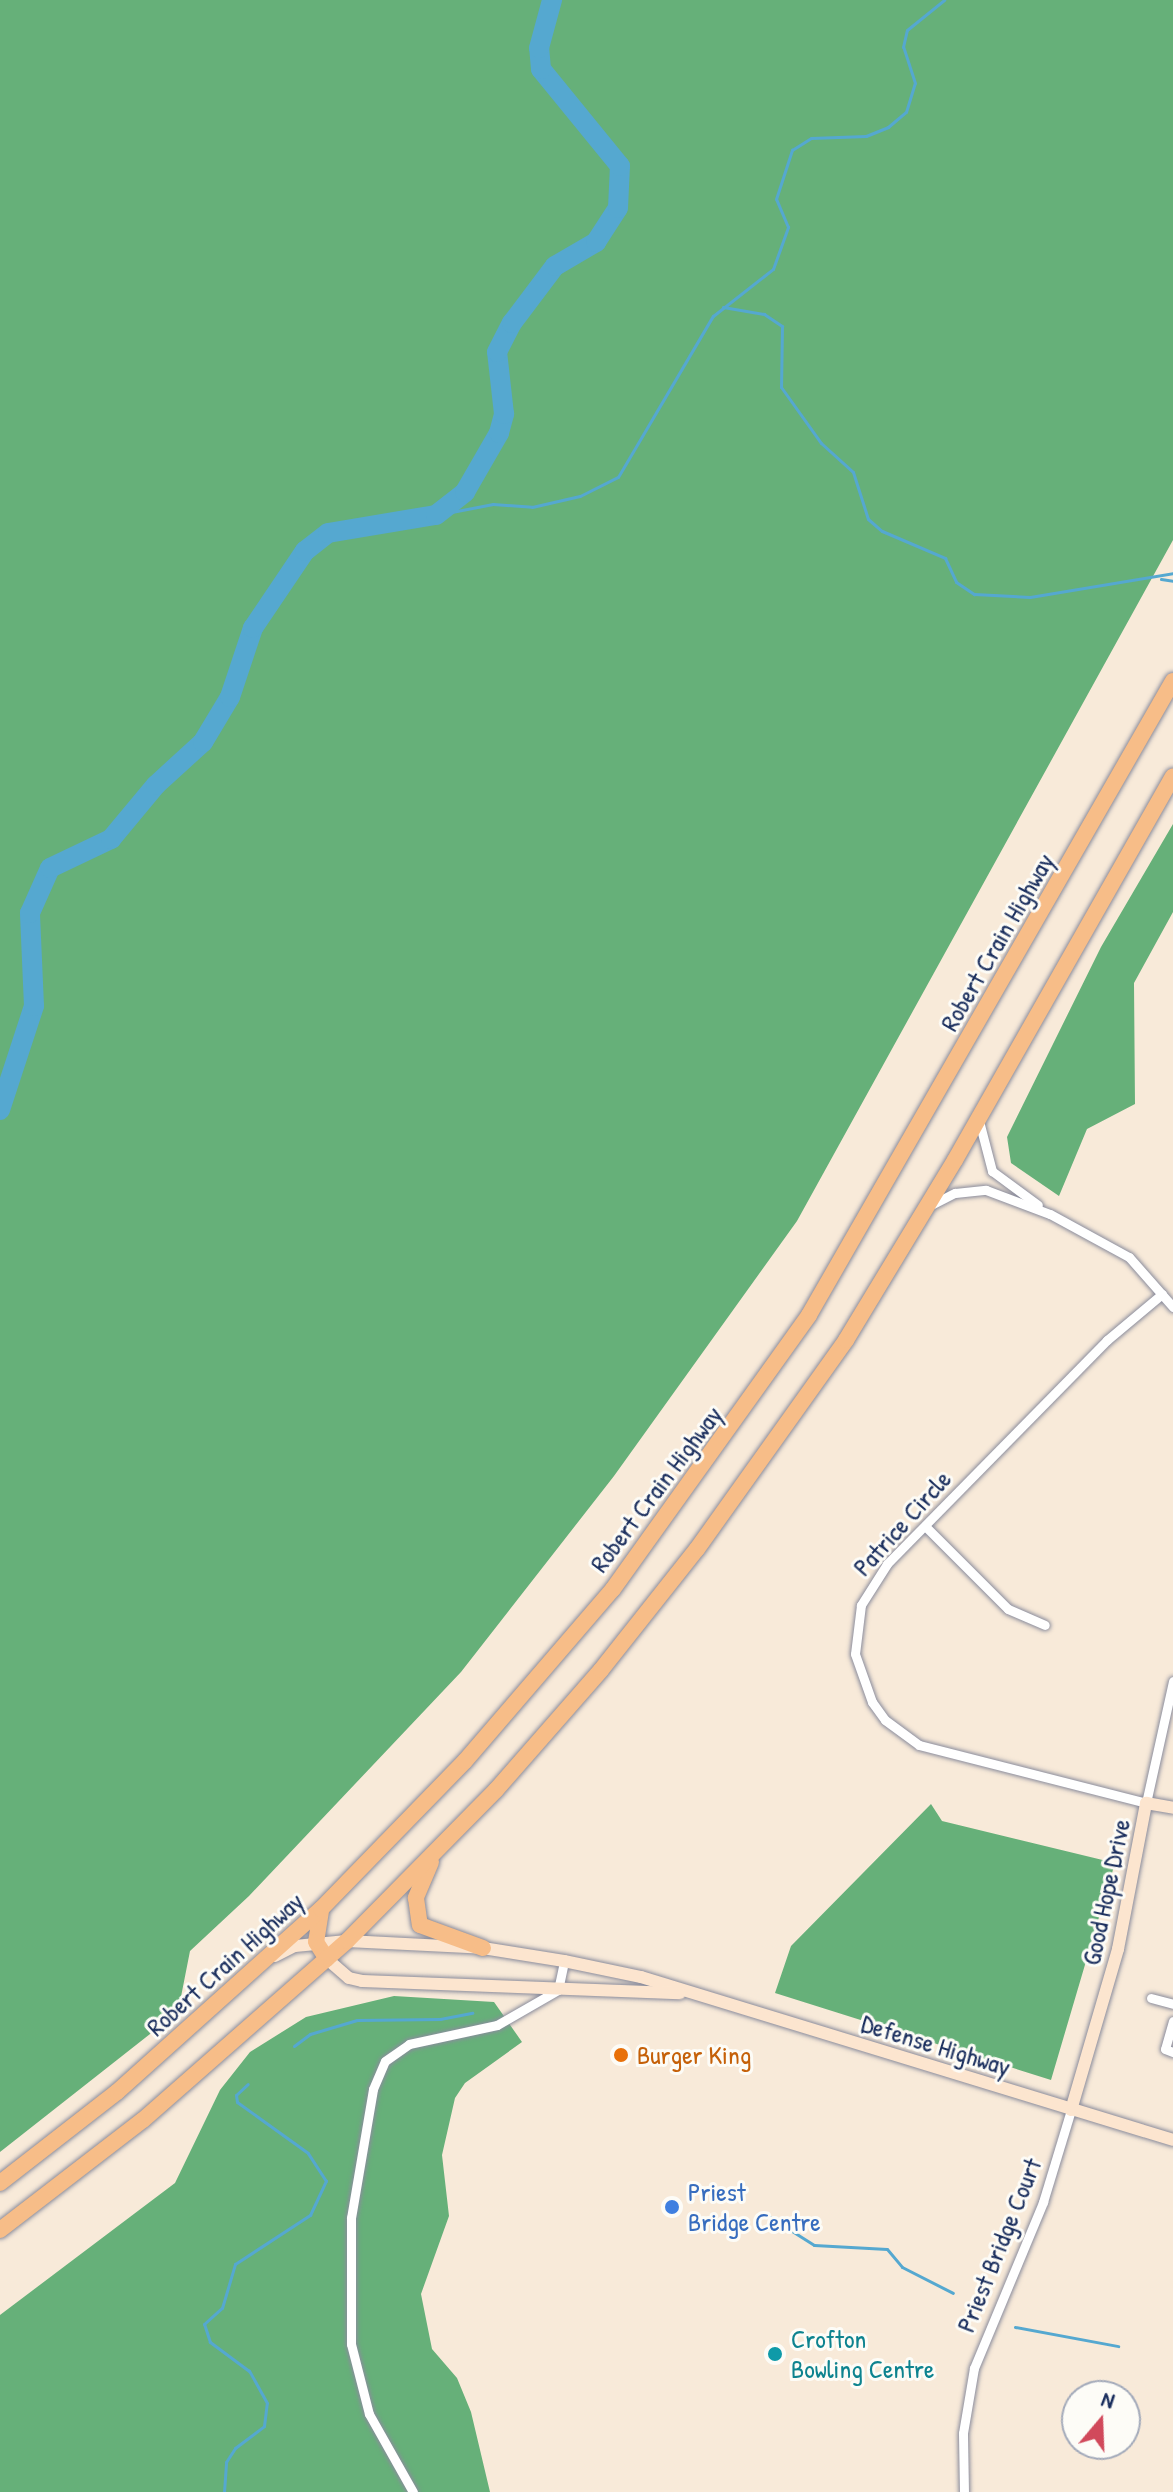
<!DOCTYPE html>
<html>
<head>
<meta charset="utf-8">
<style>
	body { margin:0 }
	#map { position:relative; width:1173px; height:2492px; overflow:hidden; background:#f8ead9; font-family:"Patrick Hand",sans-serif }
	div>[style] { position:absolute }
	.forest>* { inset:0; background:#66b079 }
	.stream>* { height:3px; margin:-1.5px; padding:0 1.5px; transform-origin:1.5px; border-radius:1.5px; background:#55a8d0 }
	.river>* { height:20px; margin:-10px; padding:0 10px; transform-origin:10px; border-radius:10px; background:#55a8d0 }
	.roads { filter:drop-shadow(0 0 2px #8a8c9c) drop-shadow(0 0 2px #8a8c9c) }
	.street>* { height:9px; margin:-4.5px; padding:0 4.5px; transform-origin:4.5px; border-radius:4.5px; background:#fff }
	.secondary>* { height:12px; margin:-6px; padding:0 6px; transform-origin:6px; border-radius:6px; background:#fce5cf }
	.highway>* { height:16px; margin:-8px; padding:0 8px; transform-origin:8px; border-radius:8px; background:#f7bd88 }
	.dots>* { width:22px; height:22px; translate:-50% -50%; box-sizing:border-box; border:4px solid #fdfcf7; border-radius:50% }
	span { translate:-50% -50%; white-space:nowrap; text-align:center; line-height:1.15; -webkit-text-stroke:6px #fdfcf7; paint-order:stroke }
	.street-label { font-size:26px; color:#1b2f5e }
	.food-label { font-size:26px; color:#c56008 }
	.left { translate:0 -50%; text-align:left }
	.shop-label { font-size:26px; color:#366cbe }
	.culture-label { font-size:26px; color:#0d838f }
	.north { position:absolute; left:1061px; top:2380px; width:80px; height:80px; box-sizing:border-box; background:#fdfcf7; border:2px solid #a3aaba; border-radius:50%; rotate:19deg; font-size:22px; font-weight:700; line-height:32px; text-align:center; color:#1b2f5e }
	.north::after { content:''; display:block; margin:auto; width:28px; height:36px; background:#d1495b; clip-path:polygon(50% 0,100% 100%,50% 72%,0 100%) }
</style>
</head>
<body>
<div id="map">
	<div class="forest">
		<div style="clip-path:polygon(0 0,1173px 0,1173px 540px,797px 1221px,614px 1476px,461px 1672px,249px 1896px,190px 1951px,178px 2012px,0 2152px)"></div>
		<div style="clip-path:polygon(1173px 824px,1173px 912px,1134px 983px,1135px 1104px,1087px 1129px,1059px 1196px,1011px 1163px,1007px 1137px,1101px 947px)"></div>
		<div style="clip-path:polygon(931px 1804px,942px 1821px,1115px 1863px,1051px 2080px,775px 1993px,791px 1946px)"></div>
		<div style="clip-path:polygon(394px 1996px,494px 2002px,522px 2042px,465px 2083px,455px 2098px,442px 2155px,449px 2216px,421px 2294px,432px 2349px,457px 2378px,471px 2412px,490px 2492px,0 2492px,0 2315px,175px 2183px,220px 2090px,250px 2052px,306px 2017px)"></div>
	</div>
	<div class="stream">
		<div style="left:723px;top:307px;width:42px;rotate:9.7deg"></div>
		<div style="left:764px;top:314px;width:22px;rotate:34deg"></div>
		<div style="left:782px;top:326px;width:61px;rotate:90.9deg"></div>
		<div style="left:781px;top:387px;width:69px;rotate:54.5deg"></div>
		<div style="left:821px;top:443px;width:43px;rotate:42.2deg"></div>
		<div style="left:853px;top:472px;width:49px;rotate:72.3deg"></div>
		<div style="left:868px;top:519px;width:18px;rotate:41deg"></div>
		<div style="left:882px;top:531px;width:69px;rotate:23.2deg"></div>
		<div style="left:945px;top:558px;width:26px;rotate:65deg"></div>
		<div style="left:956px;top:582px;width:22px;rotate:34deg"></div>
		<div style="left:974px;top:594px;width:56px;rotate:3.1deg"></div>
		<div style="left:1030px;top:597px;width:145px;rotate:-9.5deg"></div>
		<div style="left:436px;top:515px;width:58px;rotate:-10.9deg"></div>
		<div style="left:493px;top:504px;width:39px;rotate:4deg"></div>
		<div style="left:532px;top:507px;width:49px;rotate:-12.9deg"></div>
		<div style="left:580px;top:496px;width:42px;rotate:-26.6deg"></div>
		<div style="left:618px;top:477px;width:187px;rotate:-59.5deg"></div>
		<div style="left:713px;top:316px;width:76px;rotate:-38.1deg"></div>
		<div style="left:773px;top:269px;width:45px;rotate:-70.3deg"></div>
		<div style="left:788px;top:227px;width:30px;rotate:-113deg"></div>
		<div style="left:776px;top:199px;width:52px;rotate:-71.9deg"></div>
		<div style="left:792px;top:150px;width:22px;rotate:-32deg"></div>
		<div style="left:811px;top:138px;width:55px;rotate:-2.1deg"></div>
		<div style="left:866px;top:136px;width:24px;rotate:-22deg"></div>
		<div style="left:888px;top:127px;width:23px;rotate:-40deg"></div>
		<div style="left:906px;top:112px;width:30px;rotate:-73deg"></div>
		<div style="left:915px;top:83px;width:38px;rotate:-108deg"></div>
		<div style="left:903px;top:47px;width:17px;rotate:-77deg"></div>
		<div style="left:907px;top:30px;width:48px;rotate:-39deg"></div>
		<div style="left:1161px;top:579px;width:12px;rotate:9deg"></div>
		<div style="left:294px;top:2046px;width:20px;rotate:-37deg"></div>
		<div style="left:310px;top:2034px;width:49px;rotate:-16.6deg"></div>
		<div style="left:357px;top:2020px;width:83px;rotate:-0.7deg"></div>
		<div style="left:440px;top:2019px;width:33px;rotate:-11deg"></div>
		<div style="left:765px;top:2214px;width:58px;rotate:32.3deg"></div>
		<div style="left:814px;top:2245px;width:73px;rotate:3.1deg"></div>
		<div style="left:887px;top:2249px;width:23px;rotate:50deg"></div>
		<div style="left:902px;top:2267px;width:57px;rotate:27deg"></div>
		<div style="left:1015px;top:2327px;width:105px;rotate:10.5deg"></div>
		<div style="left:224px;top:2492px;width:30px;rotate:-86deg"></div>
		<div style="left:226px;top:2462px;width:17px;rotate:-57deg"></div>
		<div style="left:235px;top:2448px;width:36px;rotate:-37deg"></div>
		<div style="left:264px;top:2426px;width:23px;rotate:-83deg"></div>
		<div style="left:267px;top:2403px;width:37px;rotate:-119deg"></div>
		<div style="left:249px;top:2371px;width:49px;rotate:-143.4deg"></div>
		<div style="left:210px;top:2342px;width:19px;rotate:-108deg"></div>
		<div style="left:204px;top:2324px;width:24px;rotate:-42deg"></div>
		<div style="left:222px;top:2308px;width:46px;rotate:-73.5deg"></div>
		<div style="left:235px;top:2264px;width:90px;rotate:-33.2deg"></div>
		<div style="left:310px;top:2215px;width:38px;rotate:-65deg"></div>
		<div style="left:326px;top:2181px;width:33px;rotate:-123deg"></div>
		<div style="left:308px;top:2153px;width:87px;rotate:-144.3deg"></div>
		<div style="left:237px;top:2102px;width:7px;rotate:-98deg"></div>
		<div style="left:236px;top:2095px;width:16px;rotate:-43deg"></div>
	</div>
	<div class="river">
		<div style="left:0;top:1110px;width:109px;rotate:-71.9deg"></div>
		<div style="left:34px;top:1006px;width:93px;rotate:-92.5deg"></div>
		<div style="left:30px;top:913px;width:49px;rotate:-66deg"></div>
		<div style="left:50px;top:868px;width:68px;rotate:-25.4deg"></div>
		<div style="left:111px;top:839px;width:70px;rotate:-50.2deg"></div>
		<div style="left:156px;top:785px;width:64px;rotate:-42.5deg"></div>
		<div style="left:203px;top:742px;width:52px;rotate:-59deg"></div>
		<div style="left:230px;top:697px;width:73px;rotate:-71.6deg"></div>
		<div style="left:253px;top:628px;width:93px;rotate:-56deg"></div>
		<div style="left:305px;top:551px;width:29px;rotate:-38deg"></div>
		<div style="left:328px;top:533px;width:109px;rotate:-9.5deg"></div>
		<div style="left:436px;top:515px;width:37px;rotate:-38deg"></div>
		<div style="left:465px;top:492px;width:68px;rotate:-60deg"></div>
		<div style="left:499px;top:433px;width:20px;rotate:-75deg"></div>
		<div style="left:504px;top:414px;width:62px;rotate:-96.4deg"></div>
		<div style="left:497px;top:352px;width:33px;rotate:-63deg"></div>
		<div style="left:512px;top:323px;width:71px;rotate:-53deg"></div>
		<div style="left:555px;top:266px;width:48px;rotate:-30.3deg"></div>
		<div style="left:596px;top:242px;width:40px;rotate:-57.1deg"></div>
		<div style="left:618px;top:208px;width:42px;rotate:-87.3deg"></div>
		<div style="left:620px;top:166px;width:125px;rotate:-129.2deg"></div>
		<div style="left:541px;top:69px;width:21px;rotate:-95deg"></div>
		<div style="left:539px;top:48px;width:50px;rotate:-74.8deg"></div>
	</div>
	<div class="roads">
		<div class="street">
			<div style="left:979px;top:1121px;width:52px;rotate:75.4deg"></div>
			<div style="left:992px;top:1171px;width:57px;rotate:36.5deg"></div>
			<div style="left:929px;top:1206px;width:29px;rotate:-27deg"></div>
			<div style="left:955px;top:1193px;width:31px;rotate:-6deg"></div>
			<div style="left:986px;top:1190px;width:68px;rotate:20.6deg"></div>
			<div style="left:1050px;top:1214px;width:90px;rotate:28.6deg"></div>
			<div style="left:1129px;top:1257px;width:67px;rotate:48.7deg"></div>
			<div style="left:1162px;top:1294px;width:72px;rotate:140.1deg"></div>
			<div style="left:1107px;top:1340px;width:314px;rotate:134.5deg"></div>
			<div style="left:887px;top:1564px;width:49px;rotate:122.4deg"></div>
			<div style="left:861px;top:1605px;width:49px;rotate:97deg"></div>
			<div style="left:855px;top:1654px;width:51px;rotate:70.5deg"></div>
			<div style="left:872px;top:1702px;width:22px;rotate:54deg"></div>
			<div style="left:885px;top:1720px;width:42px;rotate:36.3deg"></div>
			<div style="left:919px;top:1745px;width:234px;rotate:14.3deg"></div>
			<div style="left:1146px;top:1803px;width:125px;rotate:-77.5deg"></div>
			<div style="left:925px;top:1526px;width:117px;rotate:45deg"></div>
			<div style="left:1008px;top:1609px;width:40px;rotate:23.4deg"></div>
			<div style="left:1151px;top:1998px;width:23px;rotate:15deg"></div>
			<div style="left:1173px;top:2021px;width:29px;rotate:106deg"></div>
			<div style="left:1165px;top:2049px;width:9px;rotate:21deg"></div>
			<div style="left:413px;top:2492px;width:90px;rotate:-119.4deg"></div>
			<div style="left:369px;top:2414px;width:72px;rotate:-104.4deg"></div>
			<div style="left:351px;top:2344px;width:126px;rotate:-90deg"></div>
			<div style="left:351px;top:2218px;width:131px;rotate:-80.3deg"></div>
			<div style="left:373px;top:2089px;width:30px;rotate:-67deg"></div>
			<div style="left:385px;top:2061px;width:29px;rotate:-35deg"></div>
			<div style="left:409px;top:2044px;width:90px;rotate:-12.2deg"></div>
			<div style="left:497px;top:2025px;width:70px;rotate:-29.8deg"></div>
			<div style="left:558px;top:1990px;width:30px;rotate:-78deg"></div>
			<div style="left:964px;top:2492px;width:59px;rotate:-91deg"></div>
			<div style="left:963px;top:2433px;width:66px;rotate:-80.4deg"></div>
			<div style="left:974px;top:2368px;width:180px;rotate:-67.4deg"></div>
			<div style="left:1043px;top:2202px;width:96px;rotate:-73.1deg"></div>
		</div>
		<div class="secondary">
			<div style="left:275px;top:1956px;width:22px;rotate:-27deg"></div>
			<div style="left:295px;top:1946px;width:52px;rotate:-5.5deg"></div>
			<div style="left:347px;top:1941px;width:136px;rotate:2.9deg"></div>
			<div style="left:483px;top:1948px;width:82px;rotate:9.1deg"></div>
			<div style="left:564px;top:1961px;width:79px;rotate:11.7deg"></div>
			<div style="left:641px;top:1977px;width:556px;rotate:17.03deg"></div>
			<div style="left:327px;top:1959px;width:29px;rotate:41deg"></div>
			<div style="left:349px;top:1978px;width:13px;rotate:13deg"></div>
			<div style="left:362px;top:1981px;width:318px;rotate:2.2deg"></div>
			<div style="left:1071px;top:2110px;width:168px;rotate:-73.7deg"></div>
			<div style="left:1118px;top:1949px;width:149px;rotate:-79.1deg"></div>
			<div style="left:1146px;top:1803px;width:27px;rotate:10deg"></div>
		</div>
		<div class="highway">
			<div style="left:431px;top:1862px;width:39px;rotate:113deg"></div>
			<div style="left:416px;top:1898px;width:27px;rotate:82deg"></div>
			<div style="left:420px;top:1925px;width:67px;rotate:20.1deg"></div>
			<div style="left:321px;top:1911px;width:31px;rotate:99deg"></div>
			<div style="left:316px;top:1942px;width:20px;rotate:57deg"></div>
			<div style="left:0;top:2183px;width:148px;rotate:-37.9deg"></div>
			<div style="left:117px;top:2092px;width:274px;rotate:-41.9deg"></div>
			<div style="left:321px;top:1909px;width:206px;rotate:-45.8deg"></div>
			<div style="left:465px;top:1761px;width:227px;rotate:-49.3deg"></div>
			<div style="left:613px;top:1589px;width:337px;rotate:-54.4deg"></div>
			<div style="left:809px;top:1315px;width:731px;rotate:-60.14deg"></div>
			<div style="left:0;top:2230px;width:180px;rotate:-37.6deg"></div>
			<div style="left:143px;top:2120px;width:271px;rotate:-41.3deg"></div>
			<div style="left:347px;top:1941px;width:212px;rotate:-45.4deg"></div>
			<div style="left:496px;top:1790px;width:159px;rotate:-48.8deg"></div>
			<div style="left:601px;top:1670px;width:154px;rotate:-51.6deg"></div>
			<div style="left:697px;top:1549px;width:257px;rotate:-54.5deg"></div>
			<div style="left:846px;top:1340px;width:210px;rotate:-58.8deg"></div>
			<div style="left:955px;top:1160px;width:441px;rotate:-60.4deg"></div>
		</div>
	</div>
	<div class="dots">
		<div style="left:621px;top:2055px;background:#e8710a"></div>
		<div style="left:672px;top:2207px;background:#3f7fe0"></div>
		<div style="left:775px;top:2354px;background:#0f9aa8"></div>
	</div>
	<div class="street-label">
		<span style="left:997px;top:942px;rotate:-60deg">Robert Crain Highway</span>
		<span style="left:656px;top:1489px;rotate:-53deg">Robert Crain Highway</span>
		<span style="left:902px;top:1523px;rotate:-48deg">Patrice Circle</span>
		<span style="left:1106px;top:1892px;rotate:-78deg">Good Hope Drive</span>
		<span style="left:225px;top:1964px;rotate:-42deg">Robert Crain Highway</span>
		<span style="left:936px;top:2045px;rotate:17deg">Defense Highway</span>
		<span style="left:999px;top:2245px;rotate:-68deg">Priest Bridge Court</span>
	</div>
	<div class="food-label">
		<span class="left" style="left:637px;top:2055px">Burger King</span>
	</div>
	<div class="shop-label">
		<span class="left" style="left:688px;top:2207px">Priest<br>Bridge Centre</span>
	</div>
	<div class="culture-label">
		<span class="left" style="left:791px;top:2354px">Crofton<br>Bowling Centre</span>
	</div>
	<div class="north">N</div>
</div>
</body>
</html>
